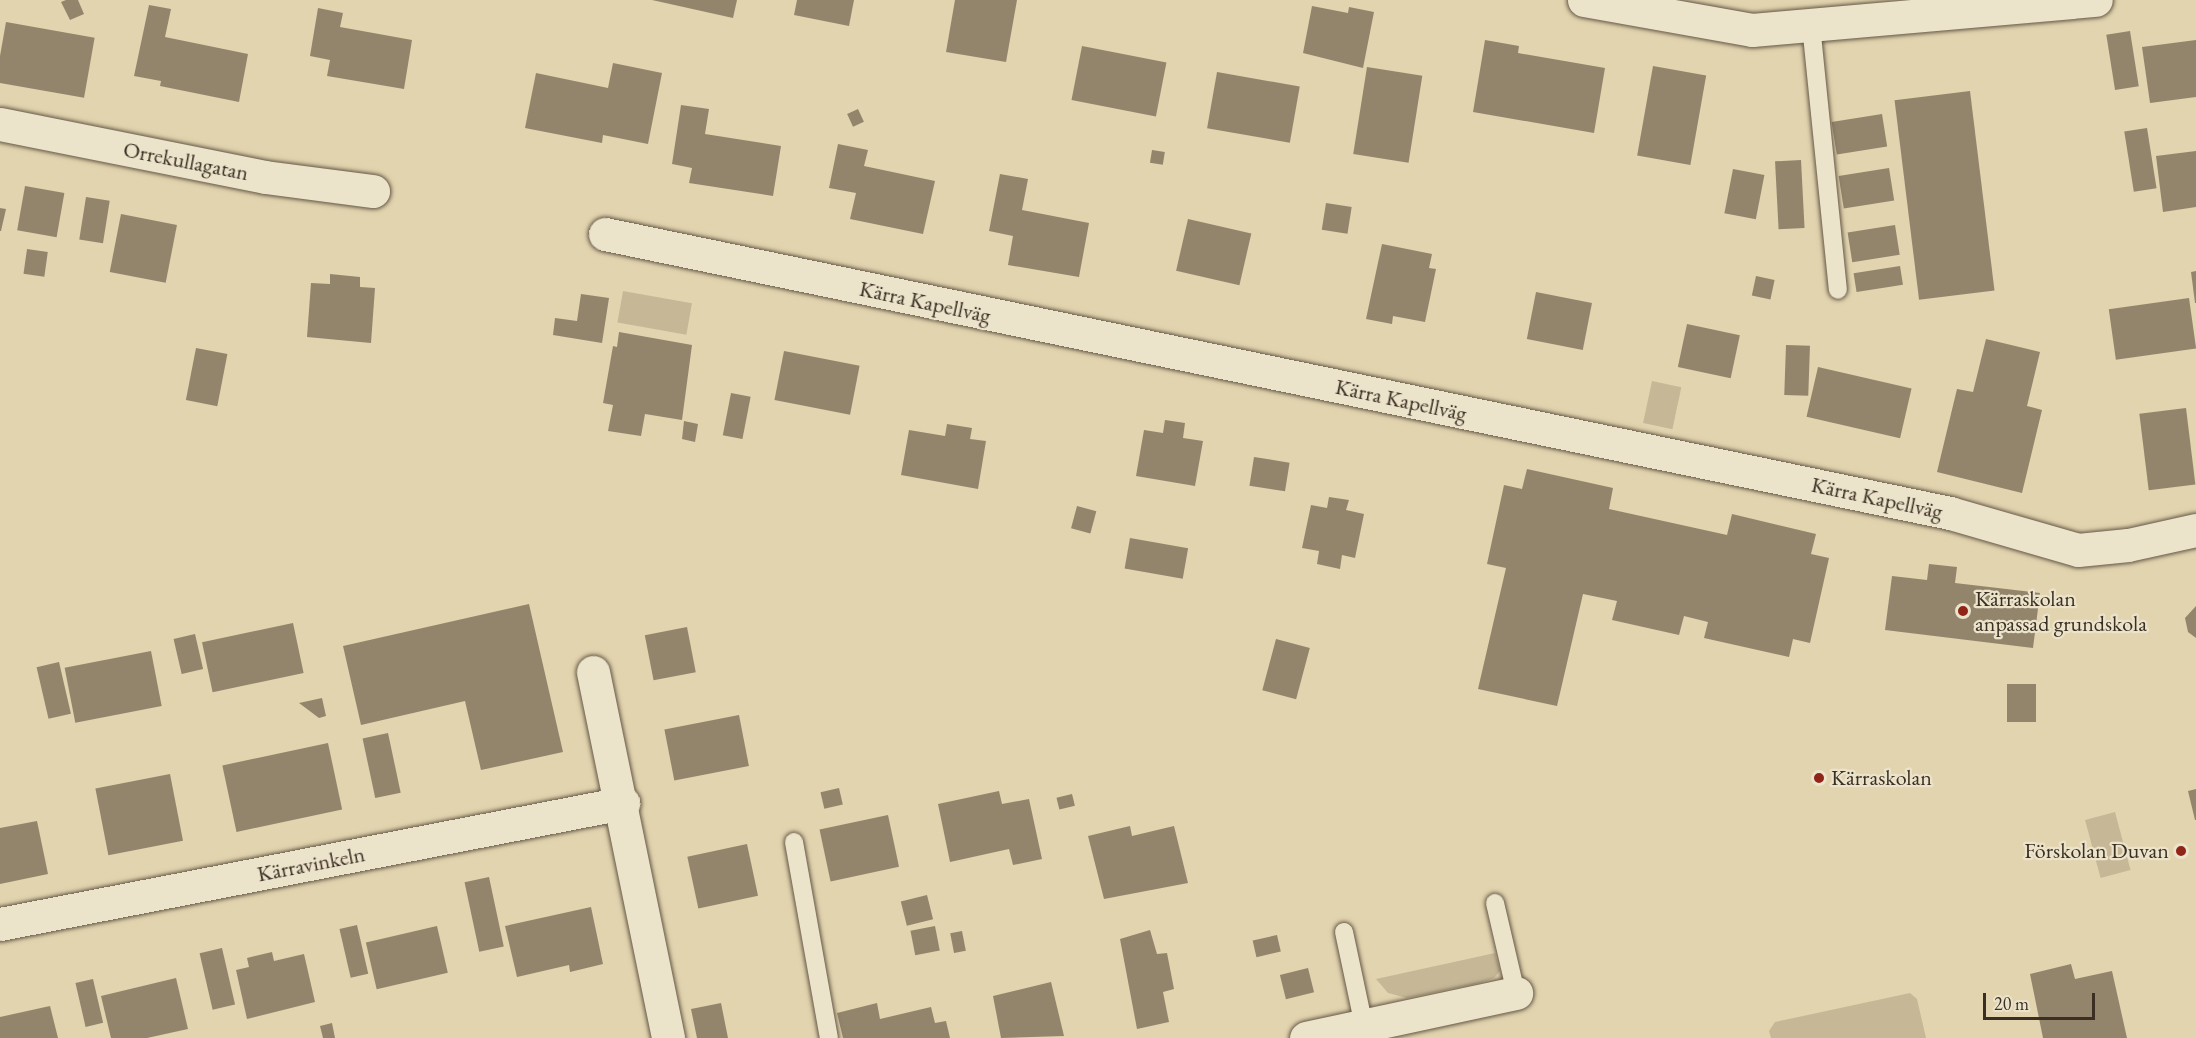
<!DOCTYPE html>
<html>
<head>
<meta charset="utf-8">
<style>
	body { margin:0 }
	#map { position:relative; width:2196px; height:1038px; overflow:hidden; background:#e2d4af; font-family:"EB Garamond",serif }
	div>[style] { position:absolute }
	.green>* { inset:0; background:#c6b897; transform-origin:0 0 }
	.building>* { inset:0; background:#92856c; transform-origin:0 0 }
	.roads { filter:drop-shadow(0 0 2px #655846) drop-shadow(0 0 2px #655846) }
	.lane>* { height:18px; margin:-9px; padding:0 9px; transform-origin:9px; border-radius:9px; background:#ece3cb }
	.street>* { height:33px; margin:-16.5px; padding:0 16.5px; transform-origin:16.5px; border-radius:16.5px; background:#ece3cb }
	.dots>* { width:16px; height:16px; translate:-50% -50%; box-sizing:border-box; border:3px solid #ece3cb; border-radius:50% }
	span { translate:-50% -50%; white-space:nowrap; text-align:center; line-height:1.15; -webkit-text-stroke:4.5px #ece3cb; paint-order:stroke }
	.street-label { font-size:22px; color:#3b2f23 }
	.poi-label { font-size:22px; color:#3b2f23 }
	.left { translate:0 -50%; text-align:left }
	.right { translate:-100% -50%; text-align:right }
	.scale { position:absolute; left:1983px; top:993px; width:112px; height:27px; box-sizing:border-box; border:3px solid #3b2f23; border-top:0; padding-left:8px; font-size:18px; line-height:21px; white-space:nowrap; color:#3b2f23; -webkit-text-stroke:4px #ece3cb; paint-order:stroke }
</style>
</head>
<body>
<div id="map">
	<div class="green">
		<div style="left:623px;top:291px;width:70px;height:32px;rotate:10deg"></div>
		<div style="left:1652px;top:381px;width:30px;height:43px;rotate:12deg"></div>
		<div style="left:2115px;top:812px;width:60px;height:31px;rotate:75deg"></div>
		<div style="clip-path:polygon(1495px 953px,1500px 971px,1494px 978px,1479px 983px,1407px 998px,1388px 993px,1376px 979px)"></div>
		<div style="clip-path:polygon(1910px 993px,1917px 999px,1926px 1038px,1771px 1038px,1769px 1031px,1775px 1022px)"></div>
	</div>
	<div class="building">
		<div style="clip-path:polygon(66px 0,78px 0,84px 14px,70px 20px,61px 2px)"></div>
		<div style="clip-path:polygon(652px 0,737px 0,733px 18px)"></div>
		<div style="clip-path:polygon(797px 0,854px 0,849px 26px,794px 15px)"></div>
		<div style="clip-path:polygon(955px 0,1017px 0,1006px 62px,946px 52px)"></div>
		<div style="clip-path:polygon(149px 5px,171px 9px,165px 37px,248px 54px,239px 102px,160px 86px,161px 81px,134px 76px)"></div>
		<div style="clip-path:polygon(1312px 6px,1348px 13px,1349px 7px,1374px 12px,1363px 68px,1303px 53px)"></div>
		<div style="clip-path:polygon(318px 8px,343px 13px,340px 27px,412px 40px,404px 89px,327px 76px,330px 60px,310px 56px)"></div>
		<div style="left:6px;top:22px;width:90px;height:61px;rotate:10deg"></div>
		<div style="left:2130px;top:31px;width:56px;height:24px;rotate:81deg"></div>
		<div style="clip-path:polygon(1485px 40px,1519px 46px,1518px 53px,1605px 68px,1594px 133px,1473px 112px)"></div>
		<div style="clip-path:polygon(2196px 40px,2196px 97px,2150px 103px,2142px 47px)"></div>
		<div style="left:1082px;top:46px;width:86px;height:55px;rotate:11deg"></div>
		<div style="clip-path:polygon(613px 63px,662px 73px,648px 144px,603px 135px,602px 143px,525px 128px,536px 73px,608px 88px)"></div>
		<div style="left:1653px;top:66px;width:54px;height:91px;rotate:10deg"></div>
		<div style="left:1367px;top:67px;width:56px;height:88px;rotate:9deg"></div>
		<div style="left:1217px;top:72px;width:84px;height:57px;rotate:10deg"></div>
		<div style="left:1970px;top:91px;width:201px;height:76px;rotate:83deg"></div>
		<div style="clip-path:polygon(681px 105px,709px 109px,705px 134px,781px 146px,773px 196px,689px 183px,692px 168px,672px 164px)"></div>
		<div style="left:858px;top:109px;width:14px;height:12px;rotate:65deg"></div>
		<div style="left:1882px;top:114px;width:33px;height:51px;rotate:81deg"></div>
		<div style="left:2147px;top:128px;width:61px;height:23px;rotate:81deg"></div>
		<div style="clip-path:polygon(838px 144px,868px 150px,864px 166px,935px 181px,923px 234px,850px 219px,856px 193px,829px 188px)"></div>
		<div style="left:1152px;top:150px;width:13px;height:13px;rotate:9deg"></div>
		<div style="clip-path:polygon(2196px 151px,2196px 207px,2163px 212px,2156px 156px)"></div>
		<div style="left:1801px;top:160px;width:68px;height:26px;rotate:87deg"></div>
		<div style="left:1889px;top:168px;width:33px;height:51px;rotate:81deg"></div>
		<div style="left:1733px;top:169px;width:32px;height:45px;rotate:11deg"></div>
		<div style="clip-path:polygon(1000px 174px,1028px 179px,1022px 210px,1089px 223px,1079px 277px,1008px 265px,1013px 236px,989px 231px)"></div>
		<div style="left:25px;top:186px;width:40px;height:45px;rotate:10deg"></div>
		<div style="left:86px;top:197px;width:24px;height:43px;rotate:9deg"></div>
		<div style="left:1326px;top:203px;width:26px;height:27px;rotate:9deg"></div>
		<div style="clip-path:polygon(0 208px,6px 209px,1px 231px,0 231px)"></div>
		<div style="left:121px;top:214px;width:57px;height:59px;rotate:11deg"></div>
		<div style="left:1188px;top:219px;width:65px;height:53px;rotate:13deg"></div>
		<div style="left:1895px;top:225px;width:30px;height:48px;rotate:81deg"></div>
		<div style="clip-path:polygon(1382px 244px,1432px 254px,1429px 268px,1436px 269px,1425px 322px,1393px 316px,1392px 324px,1366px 319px)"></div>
		<div style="left:27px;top:249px;width:21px;height:25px;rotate:8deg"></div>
		<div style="left:1900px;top:266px;width:19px;height:47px;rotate:81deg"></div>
		<div style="clip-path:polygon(2196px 271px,2196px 303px,2195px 303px,2191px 272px)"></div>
		<div style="clip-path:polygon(330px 274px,360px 277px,360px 287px,375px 288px,371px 343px,307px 337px,311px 283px,330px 284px)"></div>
		<div style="left:1756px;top:276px;width:19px;height:20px;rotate:12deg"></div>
		<div style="left:1536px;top:292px;width:57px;height:48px;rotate:11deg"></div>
		<div style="clip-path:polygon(581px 294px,609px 298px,602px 343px,553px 335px,555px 318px,577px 321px)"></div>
		<div style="left:2189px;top:298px;width:51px;height:81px;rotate:82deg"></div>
		<div style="left:1687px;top:324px;width:54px;height:44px;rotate:12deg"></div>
		<div style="clip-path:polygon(619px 332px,692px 345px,682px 420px,645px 414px,641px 436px,608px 431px,613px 405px,603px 403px,613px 346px,617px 347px)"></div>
		<div style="clip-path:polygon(1986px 339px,2040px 352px,2027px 406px,2042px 410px,2022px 493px,1937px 472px,1957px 389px,1973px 392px)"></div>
		<div style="left:1786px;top:345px;width:24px;height:50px;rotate:2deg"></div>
		<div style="left:196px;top:348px;width:32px;height:53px;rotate:11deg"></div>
		<div style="left:784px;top:351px;width:77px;height:50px;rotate:11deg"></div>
		<div style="left:1818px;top:367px;width:96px;height:51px;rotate:13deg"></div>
		<div style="left:731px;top:393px;width:20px;height:43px;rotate:11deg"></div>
		<div style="left:2186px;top:408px;width:77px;height:47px;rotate:83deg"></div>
		<div style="clip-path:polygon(1165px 420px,1185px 423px,1183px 438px,1203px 441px,1195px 486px,1136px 476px,1144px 430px,1163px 433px)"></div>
		<div style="clip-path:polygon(684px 421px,698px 424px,695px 442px,682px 439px)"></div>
		<div style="clip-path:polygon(947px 424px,972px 428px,970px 439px,986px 441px,978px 489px,901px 475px,909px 430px,945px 436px)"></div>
		<div style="left:1254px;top:457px;width:36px;height:29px;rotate:9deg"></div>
		<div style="clip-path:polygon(1527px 469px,1613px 488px,1609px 509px,1727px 535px,1732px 514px,1816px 534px,1811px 554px,1829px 558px,1810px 643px,1793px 639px,1789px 657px,1704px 638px,1708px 622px,1684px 616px,1679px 635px,1612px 620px,1617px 601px,1583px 594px,1557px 706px,1478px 689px,1506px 568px,1487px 564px,1504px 485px,1522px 489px)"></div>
		<div style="clip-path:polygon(1329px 497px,1349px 500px,1346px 510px,1364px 514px,1355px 558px,1342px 555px,1340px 569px,1317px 564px,1319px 551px,1302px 548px,1311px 505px,1327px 508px)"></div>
		<div style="left:1077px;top:506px;width:20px;height:23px;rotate:15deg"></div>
		<div style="left:1130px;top:538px;width:59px;height:31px;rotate:10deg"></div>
		<div style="clip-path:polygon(1929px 564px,1957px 567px,1955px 583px,2040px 593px,2033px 648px,1885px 630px,1892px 576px,1927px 580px)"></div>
		<div style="clip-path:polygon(529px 604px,563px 752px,481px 770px,465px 701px,361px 725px,343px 646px)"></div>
		<div style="clip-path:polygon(2196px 606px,2196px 638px,2188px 632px,2185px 618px)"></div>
		<div style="left:293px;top:623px;width:51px;height:93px;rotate:78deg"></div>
		<div style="left:687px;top:627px;width:46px;height:43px;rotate:79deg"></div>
		<div style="left:195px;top:634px;width:36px;height:22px;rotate:77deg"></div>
		<div style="left:1276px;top:639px;width:35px;height:53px;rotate:15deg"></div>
		<div style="left:151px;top:651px;width:56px;height:88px;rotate:79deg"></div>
		<div style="left:59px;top:662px;width:53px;height:23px;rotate:77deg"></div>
		<div style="left:2036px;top:684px;width:38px;height:29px;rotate:90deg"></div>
		<div style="clip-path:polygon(322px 698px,326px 716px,319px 718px,299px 703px)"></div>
		<div style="left:739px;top:715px;width:52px;height:76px;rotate:79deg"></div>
		<div style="left:388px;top:733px;width:61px;height:26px;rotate:78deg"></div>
		<div style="left:328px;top:743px;width:68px;height:108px;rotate:78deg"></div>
		<div style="left:170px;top:774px;width:68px;height:76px;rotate:79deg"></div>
		<div style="left:839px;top:788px;width:17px;height:19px;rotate:77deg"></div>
		<div style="clip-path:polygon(2196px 789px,2196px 820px,2195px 820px,2188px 791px)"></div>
		<div style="clip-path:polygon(999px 791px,1002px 804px,1029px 799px,1042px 859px,1013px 865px,1009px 849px,950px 862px,938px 804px)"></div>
		<div style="left:1072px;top:794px;width:12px;height:16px;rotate:76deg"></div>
		<div style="left:888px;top:815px;width:53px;height:70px;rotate:78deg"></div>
		<div style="clip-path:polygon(37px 821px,48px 874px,0 884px,0 828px)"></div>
		<div style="clip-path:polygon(1130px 826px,1132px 836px,1174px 826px,1188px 883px,1104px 899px,1088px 836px)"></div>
		<div style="left:747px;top:844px;width:53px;height:61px;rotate:78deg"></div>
		<div style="left:489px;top:877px;width:71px;height:25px;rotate:78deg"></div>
		<div style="left:927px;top:895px;width:25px;height:27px;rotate:76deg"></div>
		<div style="clip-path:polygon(591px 907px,603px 964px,570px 972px,569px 965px,517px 977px,505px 926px)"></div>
		<div style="left:357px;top:925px;width:50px;height:18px;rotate:77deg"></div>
		<div style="left:437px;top:926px;width:48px;height:73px;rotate:77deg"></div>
		<div style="left:935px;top:926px;width:25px;height:25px;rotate:79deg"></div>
		<div style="clip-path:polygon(1150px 930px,1157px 954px,1167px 953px,1174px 989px,1163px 992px,1169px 1022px,1137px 1029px,1120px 939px)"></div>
		<div style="left:962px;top:931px;width:20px;height:12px;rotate:79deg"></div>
		<div style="left:1277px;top:935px;width:17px;height:25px;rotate:77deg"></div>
		<div style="left:222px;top:948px;width:58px;height:23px;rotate:77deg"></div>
		<div style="clip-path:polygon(272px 952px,274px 961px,304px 954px,315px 1002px,247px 1019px,236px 970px,249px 967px,247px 958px)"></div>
		<div style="clip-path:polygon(2071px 964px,2075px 979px,2112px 971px,2127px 1038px,2043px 1038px,2030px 974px)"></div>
		<div style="left:1308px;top:968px;width:25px;height:29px;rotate:76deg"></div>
		<div style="clip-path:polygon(176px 978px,188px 1029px,147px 1038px,111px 1038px,101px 996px)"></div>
		<div style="left:93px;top:979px;width:45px;height:18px;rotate:77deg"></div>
		<div style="clip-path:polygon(1051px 982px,1064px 1036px,1001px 1038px,993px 996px)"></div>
		<div style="clip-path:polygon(721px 1003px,728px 1038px,697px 1038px,691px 1009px)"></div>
		<div style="clip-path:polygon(877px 1003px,880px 1019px,931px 1007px,935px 1023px,946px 1021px,950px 1038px,843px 1038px,837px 1013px)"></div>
		<div style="clip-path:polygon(50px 1006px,58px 1038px,0 1038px,0 1017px)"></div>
		<div style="clip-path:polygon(332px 1023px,335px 1038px,323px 1038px,320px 1026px)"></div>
	</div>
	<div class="roads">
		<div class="lane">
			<div style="left:1811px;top:25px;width:266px;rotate:84.2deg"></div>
			<div style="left:794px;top:842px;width:199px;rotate:79.9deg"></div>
			<div style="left:1495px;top:903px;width:92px;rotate:76.9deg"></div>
			<div style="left:1344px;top:932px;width:96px;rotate:78deg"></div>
		</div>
		<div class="street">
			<div style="left:1584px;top:0;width:171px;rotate:10.1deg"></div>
			<div style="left:1752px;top:30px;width:345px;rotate:-5deg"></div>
			<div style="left:0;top:124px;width:270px;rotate:11.3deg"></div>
			<div style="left:265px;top:177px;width:109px;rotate:7.4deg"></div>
			<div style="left:605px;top:234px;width:1374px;rotate:11.72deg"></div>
			<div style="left:1950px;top:513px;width:133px;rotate:16.1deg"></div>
			<div style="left:2078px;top:550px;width:50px;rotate:-5.7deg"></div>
			<div style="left:2128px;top:545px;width:70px;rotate:-12.4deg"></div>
			<div style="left:593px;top:672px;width:374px;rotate:78.4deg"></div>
			<div style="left:0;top:924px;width:635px;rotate:-10.99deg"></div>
			<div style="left:1306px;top:1038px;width:215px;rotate:-12.1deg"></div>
		</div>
	</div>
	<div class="dots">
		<div style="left:1963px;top:611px;background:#8f2418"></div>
		<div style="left:1819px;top:778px;background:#8f2418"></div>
		<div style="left:2181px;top:851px;background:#8f2418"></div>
	</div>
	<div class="street-label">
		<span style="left:186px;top:161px;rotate:11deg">Orrekullagatan</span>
		<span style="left:925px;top:302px;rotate:12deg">Kärra Kapellväg</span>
		<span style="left:1401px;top:400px;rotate:12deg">Kärra Kapellväg</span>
		<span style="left:1877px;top:498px;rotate:12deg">Kärra Kapellväg</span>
		<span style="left:311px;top:864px;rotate:-11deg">Kärravinkeln</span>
	</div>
	<div class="poi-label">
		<span class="left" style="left:1975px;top:611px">Kärraskolan<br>anpassad grundskola</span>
		<span class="left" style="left:1831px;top:778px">Kärraskolan</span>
		<span class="right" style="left:2169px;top:851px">Förskolan Duvan</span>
	</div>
	<div class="scale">20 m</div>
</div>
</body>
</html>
